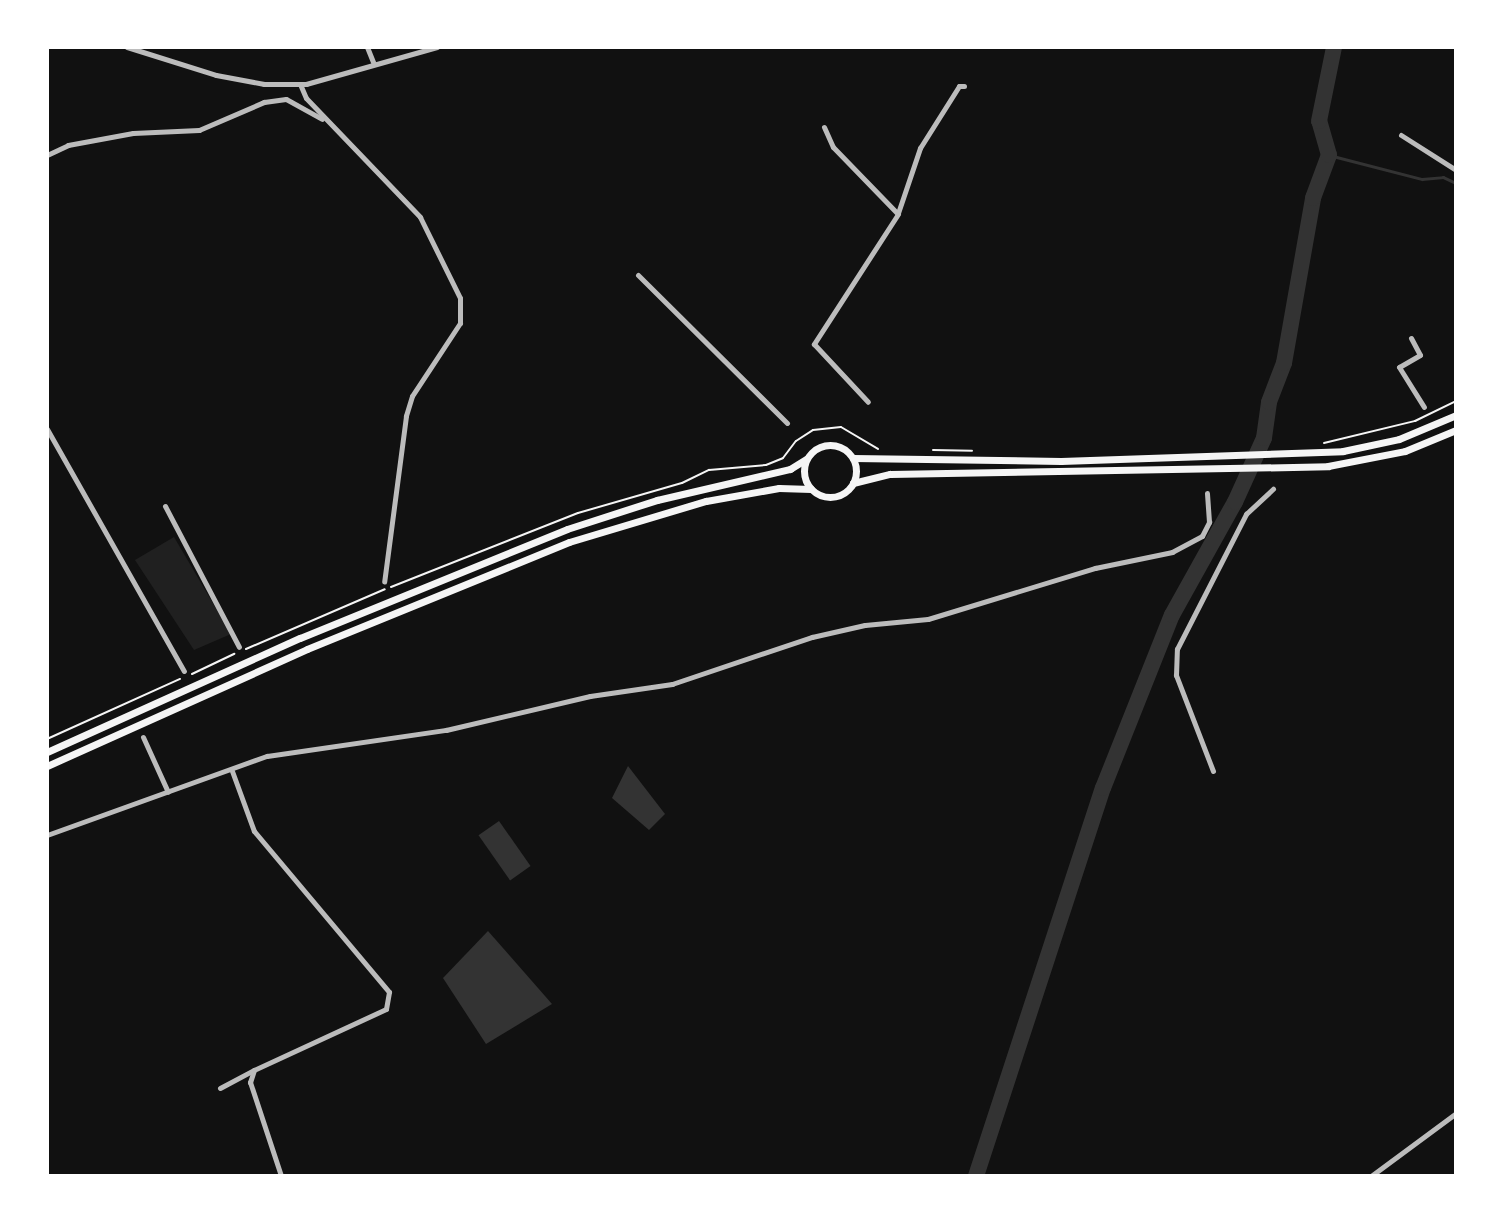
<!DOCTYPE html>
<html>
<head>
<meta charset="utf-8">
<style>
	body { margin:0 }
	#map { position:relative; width:1503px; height:1223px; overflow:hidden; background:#111; font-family:"Fira Sans",sans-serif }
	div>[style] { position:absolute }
	.green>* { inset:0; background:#202020 }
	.water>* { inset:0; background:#333; transform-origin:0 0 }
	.stream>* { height:2.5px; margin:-1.25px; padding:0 1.25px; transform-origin:1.25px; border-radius:1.25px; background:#333 }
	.river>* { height:16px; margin:-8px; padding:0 8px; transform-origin:8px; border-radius:8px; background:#333 }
	.path>* { height:2px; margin:-1px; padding:0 1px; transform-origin:1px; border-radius:1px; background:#f5f5f5 }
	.minor>* { height:5px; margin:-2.5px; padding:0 2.5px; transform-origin:2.5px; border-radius:2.5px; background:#bcbcbc }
	.secondary>* { height:7px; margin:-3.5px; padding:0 3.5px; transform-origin:3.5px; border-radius:3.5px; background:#f5f5f5 }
	.secondary>.ring { margin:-3.5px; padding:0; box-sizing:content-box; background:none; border:7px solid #f5f5f5; border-radius:50% }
	span { translate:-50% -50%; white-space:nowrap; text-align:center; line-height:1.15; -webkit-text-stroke:6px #fff; paint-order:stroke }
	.frame { position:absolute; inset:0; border:49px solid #fff; pointer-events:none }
</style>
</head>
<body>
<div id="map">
	<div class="green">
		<div style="clip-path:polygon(174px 537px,231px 634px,194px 650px,135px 560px)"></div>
	</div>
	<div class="water">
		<div style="clip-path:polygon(628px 766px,665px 814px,649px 830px,612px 798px)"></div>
		<div style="left:499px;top:821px;width:55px;height:25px;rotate:55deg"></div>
		<div style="clip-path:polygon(488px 931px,552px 1004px,486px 1044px,443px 978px)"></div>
	</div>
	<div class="stream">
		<div style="left:1329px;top:155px;width:96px;rotate:14.5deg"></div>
		<div style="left:1422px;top:179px;width:21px;rotate:-5deg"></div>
		<div style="left:1443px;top:177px;width:14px;rotate:25deg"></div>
	</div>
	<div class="river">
		<div style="left:976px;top:1176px;width:408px;rotate:-71.9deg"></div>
		<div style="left:1103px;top:788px;width:186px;rotate:-68.3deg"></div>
		<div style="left:1172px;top:615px;width:129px;rotate:-60.9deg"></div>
		<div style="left:1235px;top:502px;width:70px;rotate:-65.6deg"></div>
		<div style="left:1264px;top:438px;width:36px;rotate:-82deg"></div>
		<div style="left:1269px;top:402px;width:42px;rotate:-69deg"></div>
		<div style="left:1284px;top:363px;width:168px;rotate:-80deg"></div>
		<div style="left:1313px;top:198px;width:46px;rotate:-69.6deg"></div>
		<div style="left:1329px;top:155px;width:35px;rotate:-106deg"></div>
		<div style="left:1319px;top:121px;width:76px;rotate:-78.5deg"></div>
	</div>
	<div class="path">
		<div style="left:1324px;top:443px;width:94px;rotate:-13.6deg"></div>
		<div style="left:1415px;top:421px;width:46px;rotate:-26deg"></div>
		<div style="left:933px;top:450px;width:39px;rotate:1deg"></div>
		<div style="left:391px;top:587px;width:201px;rotate:-21.6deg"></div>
		<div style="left:578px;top:513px;width:108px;rotate:-16.1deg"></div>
		<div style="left:682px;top:483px;width:30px;rotate:-26deg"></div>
		<div style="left:709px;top:470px;width:57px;rotate:-5deg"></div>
		<div style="left:766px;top:465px;width:18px;rotate:-22deg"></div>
		<div style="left:783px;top:458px;width:21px;rotate:-53deg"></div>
		<div style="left:796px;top:441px;width:20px;rotate:-33deg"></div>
		<div style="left:813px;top:430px;width:28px;rotate:-6deg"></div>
		<div style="left:841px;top:427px;width:43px;rotate:30.7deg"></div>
		<div style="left:246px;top:649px;width:151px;rotate:-23.3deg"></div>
		<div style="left:192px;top:674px;width:47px;rotate:-25.5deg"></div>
		<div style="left:47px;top:739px;width:146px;rotate:-24.3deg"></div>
	</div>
	<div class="minor">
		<div style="left:127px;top:47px;width:93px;rotate:17.5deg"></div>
		<div style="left:216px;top:75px;width:49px;rotate:10.6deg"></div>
		<div style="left:264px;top:84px;width:42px"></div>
		<div style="left:306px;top:84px;width:136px;rotate:-15.8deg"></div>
		<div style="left:367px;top:47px;width:18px;rotate:68deg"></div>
		<div style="left:300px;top:84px;width:15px;rotate:67deg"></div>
		<div style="left:306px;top:98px;width:165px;rotate:46.2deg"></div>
		<div style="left:420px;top:217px;width:90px;rotate:63.7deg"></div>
		<div style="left:460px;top:298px;width:25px;rotate:90deg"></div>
		<div style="left:460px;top:323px;width:87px;rotate:123.3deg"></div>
		<div style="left:412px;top:396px;width:21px;rotate:107deg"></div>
		<div style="left:406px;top:416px;width:167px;rotate:97.5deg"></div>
		<div style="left:824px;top:127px;width:22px;rotate:66deg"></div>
		<div style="left:833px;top:147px;width:93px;rotate:45.9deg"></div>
		<div style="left:898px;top:214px;width:155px;rotate:122.9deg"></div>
		<div style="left:814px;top:344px;width:79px;rotate:47deg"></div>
		<div style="left:1401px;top:135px;width:65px;rotate:32.5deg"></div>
		<div style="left:47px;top:155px;width:23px;rotate:-25deg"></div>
		<div style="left:68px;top:145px;width:66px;rotate:-10.5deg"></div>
		<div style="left:133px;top:133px;width:66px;rotate:-2.6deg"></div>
		<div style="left:199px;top:130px;width:71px;rotate:-23.3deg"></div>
		<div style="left:264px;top:102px;width:22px;rotate:-8deg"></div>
		<div style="left:286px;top:99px;width:41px;rotate:29.1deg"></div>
		<div style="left:898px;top:213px;width:69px;rotate:-71.3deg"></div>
		<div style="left:920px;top:148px;width:73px;rotate:-57.8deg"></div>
		<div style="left:959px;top:86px;width:5px"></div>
		<div style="left:638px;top:275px;width:210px;rotate:44.8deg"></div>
		<div style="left:1411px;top:338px;width:19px;rotate:62deg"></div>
		<div style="left:1420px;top:355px;width:24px;rotate:150deg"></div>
		<div style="left:1399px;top:367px;width:47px;rotate:58deg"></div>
		<div style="left:47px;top:429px;width:278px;rotate:60.5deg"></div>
		<div style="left:165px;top:506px;width:159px;rotate:62.3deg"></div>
		<div style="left:143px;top:737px;width:60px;rotate:65.6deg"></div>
		<div style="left:232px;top:771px;width:64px;rotate:69.9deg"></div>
		<div style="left:254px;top:831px;width:210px;rotate:50deg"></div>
		<div style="left:389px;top:992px;width:17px;rotate:100deg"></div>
		<div style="left:386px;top:1009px;width:145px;rotate:155.2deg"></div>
		<div style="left:254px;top:1070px;width:13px;rotate:108deg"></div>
		<div style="left:250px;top:1082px;width:99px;rotate:71.7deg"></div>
		<div style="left:1213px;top:771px;width:103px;rotate:-111.1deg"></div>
		<div style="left:1176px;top:675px;width:26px;rotate:-88deg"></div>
		<div style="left:1177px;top:649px;width:152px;rotate:-62.9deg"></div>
		<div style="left:1246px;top:514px;width:37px;rotate:-43deg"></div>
		<div style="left:47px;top:835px;width:234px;rotate:-19.8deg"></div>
		<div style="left:267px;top:756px;width:181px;rotate:-8.3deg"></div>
		<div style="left:446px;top:730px;width:148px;rotate:-13.3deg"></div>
		<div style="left:590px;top:696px;width:83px;rotate:-8.3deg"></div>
		<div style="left:672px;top:684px;width:148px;rotate:-18.6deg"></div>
		<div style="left:812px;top:637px;width:54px;rotate:-12.8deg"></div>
		<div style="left:865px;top:625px;width:63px;rotate:-5.4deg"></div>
		<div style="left:928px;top:619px;width:175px;rotate:-17deg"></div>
		<div style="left:1095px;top:568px;width:79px;rotate:-11.7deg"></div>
		<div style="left:1172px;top:552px;width:34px;rotate:-28deg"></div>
		<div style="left:1202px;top:536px;width:16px;rotate:-63deg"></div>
		<div style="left:1209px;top:522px;width:29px;rotate:-94deg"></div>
		<div style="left:220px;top:1088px;width:38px;rotate:-28deg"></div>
		<div style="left:1371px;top:1176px;width:106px;rotate:-36.5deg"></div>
	</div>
	<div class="secondary">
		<div class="ring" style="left:804px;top:445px;width:45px;height:45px"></div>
		<div style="left:853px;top:458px;width:208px;rotate:0.8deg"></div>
		<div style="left:1061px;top:461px;width:282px;rotate:-2deg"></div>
		<div style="left:1343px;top:451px;width:57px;rotate:-12.1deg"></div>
		<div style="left:1399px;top:439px;width:62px;rotate:-22.8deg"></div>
		<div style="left:853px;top:483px;width:38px;rotate:-14deg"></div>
		<div style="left:890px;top:474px;width:438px;rotate:-1deg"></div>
		<div style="left:1328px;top:466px;width:78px;rotate:-11deg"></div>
		<div style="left:1405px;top:451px;width:55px;rotate:-22.4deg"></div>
		<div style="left:47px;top:752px;width:277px;rotate:-24.3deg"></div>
		<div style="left:300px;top:638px;width:288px;rotate:-22.2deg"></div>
		<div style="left:567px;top:529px;width:95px;rotate:-17.9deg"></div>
		<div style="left:657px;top:500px;width:137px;rotate:-13.1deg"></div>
		<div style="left:790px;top:469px;width:19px;rotate:-32deg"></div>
		<div style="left:47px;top:766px;width:285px;rotate:-24.2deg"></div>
		<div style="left:307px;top:649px;width:283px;rotate:-22.2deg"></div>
		<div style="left:569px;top:542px;width:143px;rotate:-16.7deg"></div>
		<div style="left:706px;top:501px;width:74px;rotate:-10.1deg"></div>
		<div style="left:779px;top:488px;width:32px;rotate:2deg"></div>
	</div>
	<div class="frame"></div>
</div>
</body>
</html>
